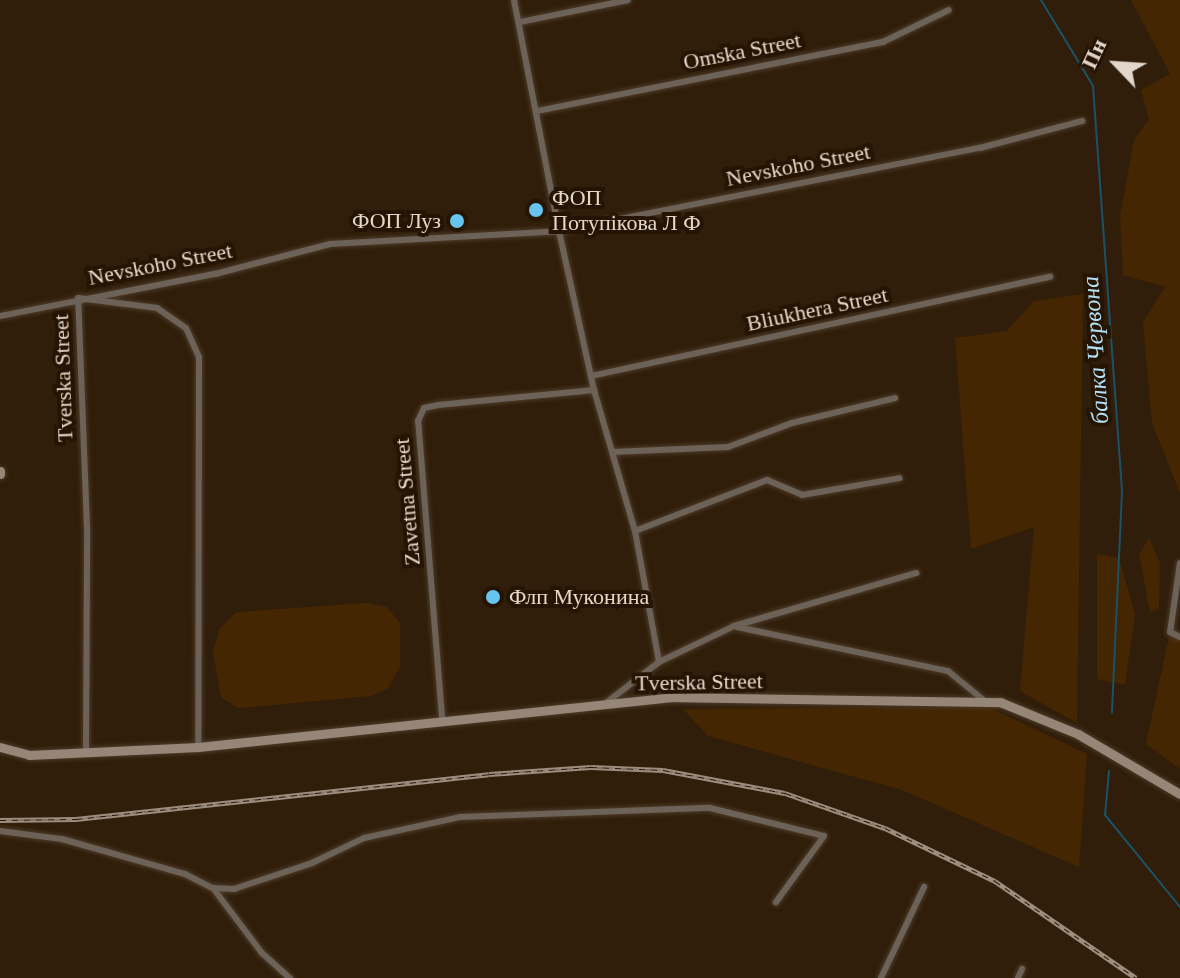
<!DOCTYPE html>
<html>
<head>
<meta charset="utf-8">
<style>
	body { margin:0 }
	#map { position:relative; width:1180px; height:978px; overflow:hidden; background:#301e0a; font-family:Georgia,serif }
	div>[style] { position:absolute }
	.green>* { inset:0; background:#442602 }
	.stream>* { height:2px; margin:-1px; padding:0 1px; transform-origin:1px; border-radius:1px; background:#1a5269 }
	.roads { filter:drop-shadow(0 0 2px #4d3b29) drop-shadow(0 0 2px #4d3b29) }
	.street>* { height:6px; margin:-3px; padding:0 3px; transform-origin:3px; border-radius:3px; background:#6c6258 }
	.secondary>* { height:9px; margin:-4.5px; padding:0 4.5px; transform-origin:4.5px; border-radius:4.5px; background:#968677 }
	.rail>* { height:5px; margin-top:-2.5px; transform-origin:0; background:repeating-linear-gradient(90deg,#261402 0 6px,#9c8d7e 0 12px); box-sizing:border-box; border-block:2px solid #9c8d7e }
	.dots>* { width:22px; height:22px; translate:-50% -50%; box-sizing:border-box; border:4px solid #261402; border-radius:50% }
	span { translate:-50% -50%; white-space:nowrap; text-align:center; line-height:1.15; -webkit-text-stroke:8px #261402; paint-order:stroke }
	.street-label { font-size:22px; color:#e3d6ca }
	.poi-label { font-size:22px; color:#e3d6ca }
	.left { translate:0 -50%; text-align:left }
	.right { translate:-100% -50%; text-align:right }
	.water-label { font-size:24px; color:#b2e1f8; font-style:italic }
	.north { position:absolute; left:1076px; top:24px; width:80px; height:80px; -webkit-text-stroke:6px #261402; paint-order:stroke; rotate:295deg; font-size:22px; font-weight:700; line-height:32px; text-align:center; color:#e3d6ca }
	.north::after { content:''; display:block; margin:auto; width:28px; height:36px; background:#e3d6ca; clip-path:polygon(50% 0,100% 100%,50% 72%,0 100%) }
</style>
</head>
<body>
<div id="map">
	<div class="green">
		<div style="clip-path:polygon(1131px 0,1180px 0,1180px 493px,1152px 423px,1143px 322px,1165px 287px,1123px 275px,1120px 216px,1134px 140px,1149px 119px,1141px 90px,1170px 74px)"></div>
		<div style="clip-path:polygon(1083px 294px,1077px 723px,1020px 691px,1034px 527px,971px 549px,955px 338px,1007px 331px,1034px 301px)"></div>
		<div style="clip-path:polygon(1149px 538px,1160px 563px,1159px 609px,1150px 612px,1139px 554px)"></div>
		<div style="clip-path:polygon(1097px 554px,1119px 558px,1135px 614px,1125px 685px,1097px 679px)"></div>
		<div style="clip-path:polygon(366px 603px,387px 607px,400px 623px,400px 667px,388px 688px,371px 696px,239px 708px,221px 698px,213px 651px,220px 628px,237px 612px)"></div>
		<div style="clip-path:polygon(1170px 632px,1180px 637px,1180px 769px,1146px 744px)"></div>
		<div style="clip-path:polygon(989px 707px,1087px 754px,1079px 867px,902px 790px,708px 736px,683px 709px)"></div>
	</div>
	<div class="stream">
		<div style="left:1041px;top:0;width:100px;rotate:58.8deg"></div>
		<div style="left:1093px;top:86px;width:406px;rotate:85.9deg"></div>
		<div style="left:1122px;top:491px;width:222px;rotate:92.6deg"></div>
		<div style="left:1109px;top:771px;width:44px;rotate:95.2deg"></div>
		<div style="left:1105px;top:815px;width:119px;rotate:50.8deg"></div>
	</div>
	<div class="roads">
		<div class="street">
			<div style="left:514px;top:0;width:235px;rotate:79deg"></div>
			<div style="left:559px;top:231px;width:163px;rotate:77.6deg"></div>
			<div style="left:594px;top:390px;width:147px;rotate:73.8deg"></div>
			<div style="left:635px;top:531px;width:133px;rotate:79.6deg"></div>
			<div style="left:659px;top:662px;width:66px;rotate:142.4deg"></div>
			<div style="left:520px;top:22px;width:110px;rotate:-11.5deg"></div>
			<div style="left:537px;top:111px;width:353px;rotate:-11.3deg"></div>
			<div style="left:883px;top:42px;width:73px;rotate:-25.9deg"></div>
			<div style="left:0;top:316px;width:219px;rotate:-11.1deg"></div>
			<div style="left:215px;top:274px;width:119px;rotate:-14.6deg"></div>
			<div style="left:330px;top:244px;width:229px;rotate:-3.2deg"></div>
			<div style="left:559px;top:231px;width:429px;rotate:-11.2deg"></div>
			<div style="left:980px;top:148px;width:106px;rotate:-14.8deg"></div>
			<div style="left:591px;top:376px;width:470px;rotate:-12.2deg"></div>
			<div style="left:612px;top:452px;width:116px;rotate:-2.5deg"></div>
			<div style="left:728px;top:447px;width:68px;rotate:-20.6deg"></div>
			<div style="left:792px;top:423px;width:106px;rotate:-13.6deg"></div>
			<div style="left:635px;top:531px;width:142px;rotate:-21.1deg"></div>
			<div style="left:767px;top:480px;width:38px;rotate:23deg"></div>
			<div style="left:802px;top:495px;width:99px;rotate:-9.8deg"></div>
			<div style="left:1180px;top:563px;width:70px;rotate:98.2deg"></div>
			<div style="left:1170px;top:632px;width:11px;rotate:27deg"></div>
			<div style="left:737px;top:627px;width:216px;rotate:11.8deg"></div>
			<div style="left:948px;top:671px;width:49px;rotate:39.2deg"></div>
			<div style="left:659px;top:662px;width:83px;rotate:-25.6deg"></div>
			<div style="left:734px;top:626px;width:190px;rotate:-16.2deg"></div>
			<div style="left:442px;top:717px;width:297px;rotate:-94.6deg"></div>
			<div style="left:418px;top:421px;width:14px;rotate:-65deg"></div>
			<div style="left:424px;top:408px;width:14px;rotate:-12deg"></div>
			<div style="left:438px;top:405px;width:157px;rotate:-5.5deg"></div>
			<div style="left:86px;top:753px;width:225px;rotate:-89.7deg"></div>
			<div style="left:87px;top:528px;width:230px;rotate:-92.2deg"></div>
			<div style="left:78px;top:298px;width:80px;rotate:7.2deg"></div>
			<div style="left:157px;top:308px;width:35px;rotate:35deg"></div>
			<div style="left:186px;top:328px;width:32px;rotate:66deg"></div>
			<div style="left:199px;top:357px;width:390px;rotate:90.1deg"></div>
			<div style="left:0;top:831px;width:63px;rotate:7.4deg"></div>
			<div style="left:62px;top:839px;width:128px;rotate:15.9deg"></div>
			<div style="left:185px;top:874px;width:31px;rotate:27deg"></div>
			<div style="left:213px;top:888px;width:21px;rotate:3deg"></div>
			<div style="left:234px;top:889px;width:82px;rotate:-18.4deg"></div>
			<div style="left:312px;top:863px;width:58px;rotate:-25.7deg"></div>
			<div style="left:364px;top:838px;width:98px;rotate:-12.3deg"></div>
			<div style="left:460px;top:817px;width:250px;rotate:-2.1deg"></div>
			<div style="left:710px;top:808px;width:117px;rotate:13.8deg"></div>
			<div style="left:824px;top:836px;width:82px;rotate:126deg"></div>
			<div style="left:213px;top:888px;width:81px;rotate:53deg"></div>
			<div style="left:262px;top:953px;width:38px;rotate:42deg"></div>
			<div style="left:881px;top:978px;width:101px;rotate:-64.7deg"></div>
			<div style="left:1018px;top:978px;width:10px;rotate:-66deg"></div>
		</div>
		<div class="secondary">
			<div style="left:0;top:471px;width:3px;rotate:90deg"></div>
			<div style="left:0;top:747px;width:30px;rotate:15deg"></div>
			<div style="left:29px;top:755px;width:169px;rotate:-2.7deg"></div>
			<div style="left:198px;top:747px;width:475px;rotate:-6deg"></div>
			<div style="left:670px;top:697px;width:330px;rotate:0.9deg"></div>
			<div style="left:1000px;top:702px;width:84px;rotate:22.3deg"></div>
			<div style="left:1078px;top:734px;width:118px;rotate:30.5deg"></div>
		</div>
	</div>
	<div class="rail">
		<div style="left:0;top:820px;width:76px;rotate:-0.8deg"></div>
		<div style="left:76px;top:819px;width:415px;rotate:-6.2deg"></div>
		<div style="left:489px;top:774px;width:102px;rotate:-3.9deg"></div>
		<div style="left:591px;top:767px;width:72px;rotate:2.4deg"></div>
		<div style="left:663px;top:770px;width:124px;rotate:10.7deg"></div>
		<div style="left:785px;top:793px;width:106px;rotate:19.3deg"></div>
		<div style="left:885px;top:828px;width:122px;rotate:25.7deg"></div>
		<div style="left:995px;top:881px;width:171px;rotate:34.5deg"></div>
	</div>
	<div class="dots">
		<div style="left:536px;top:210px;background:#66c4ef"></div>
		<div style="left:457px;top:221px;background:#66c4ef"></div>
		<div style="left:493px;top:597px;background:#66c4ef"></div>
	</div>
	<div class="street-label">
		<span style="left:742px;top:51px;rotate:-11deg">Omska Street</span>
		<span style="left:798px;top:165px;rotate:-11deg">Nevskoho Street</span>
		<span style="left:160px;top:264px;rotate:-11deg">Nevskoho Street</span>
		<span style="left:817px;top:309px;rotate:-12deg">Bliukhera Street</span>
		<span style="left:63px;top:378px;rotate:-92deg">Tverska Street</span>
		<span style="left:407px;top:502px;rotate:-95deg">Zavetna Street</span>
		<span style="left:699px;top:682px;rotate:-1deg">Tverska Street</span>
	</div>
	<div class="poi-label">
		<span class="left" style="left:552px;top:210px">ФОП<br>Потупікова Л Ф</span>
		<span class="right" style="left:441px;top:221px">ФОП Луз</span>
		<span class="left" style="left:509px;top:597px">Флп Муконина</span>
	</div>
	<div class="water-label">
		<span style="left:1096px;top:350px;rotate:-94deg">балка Червона</span>
	</div>
	<div class="north">Пн</div>
</div>
</body>
</html>
